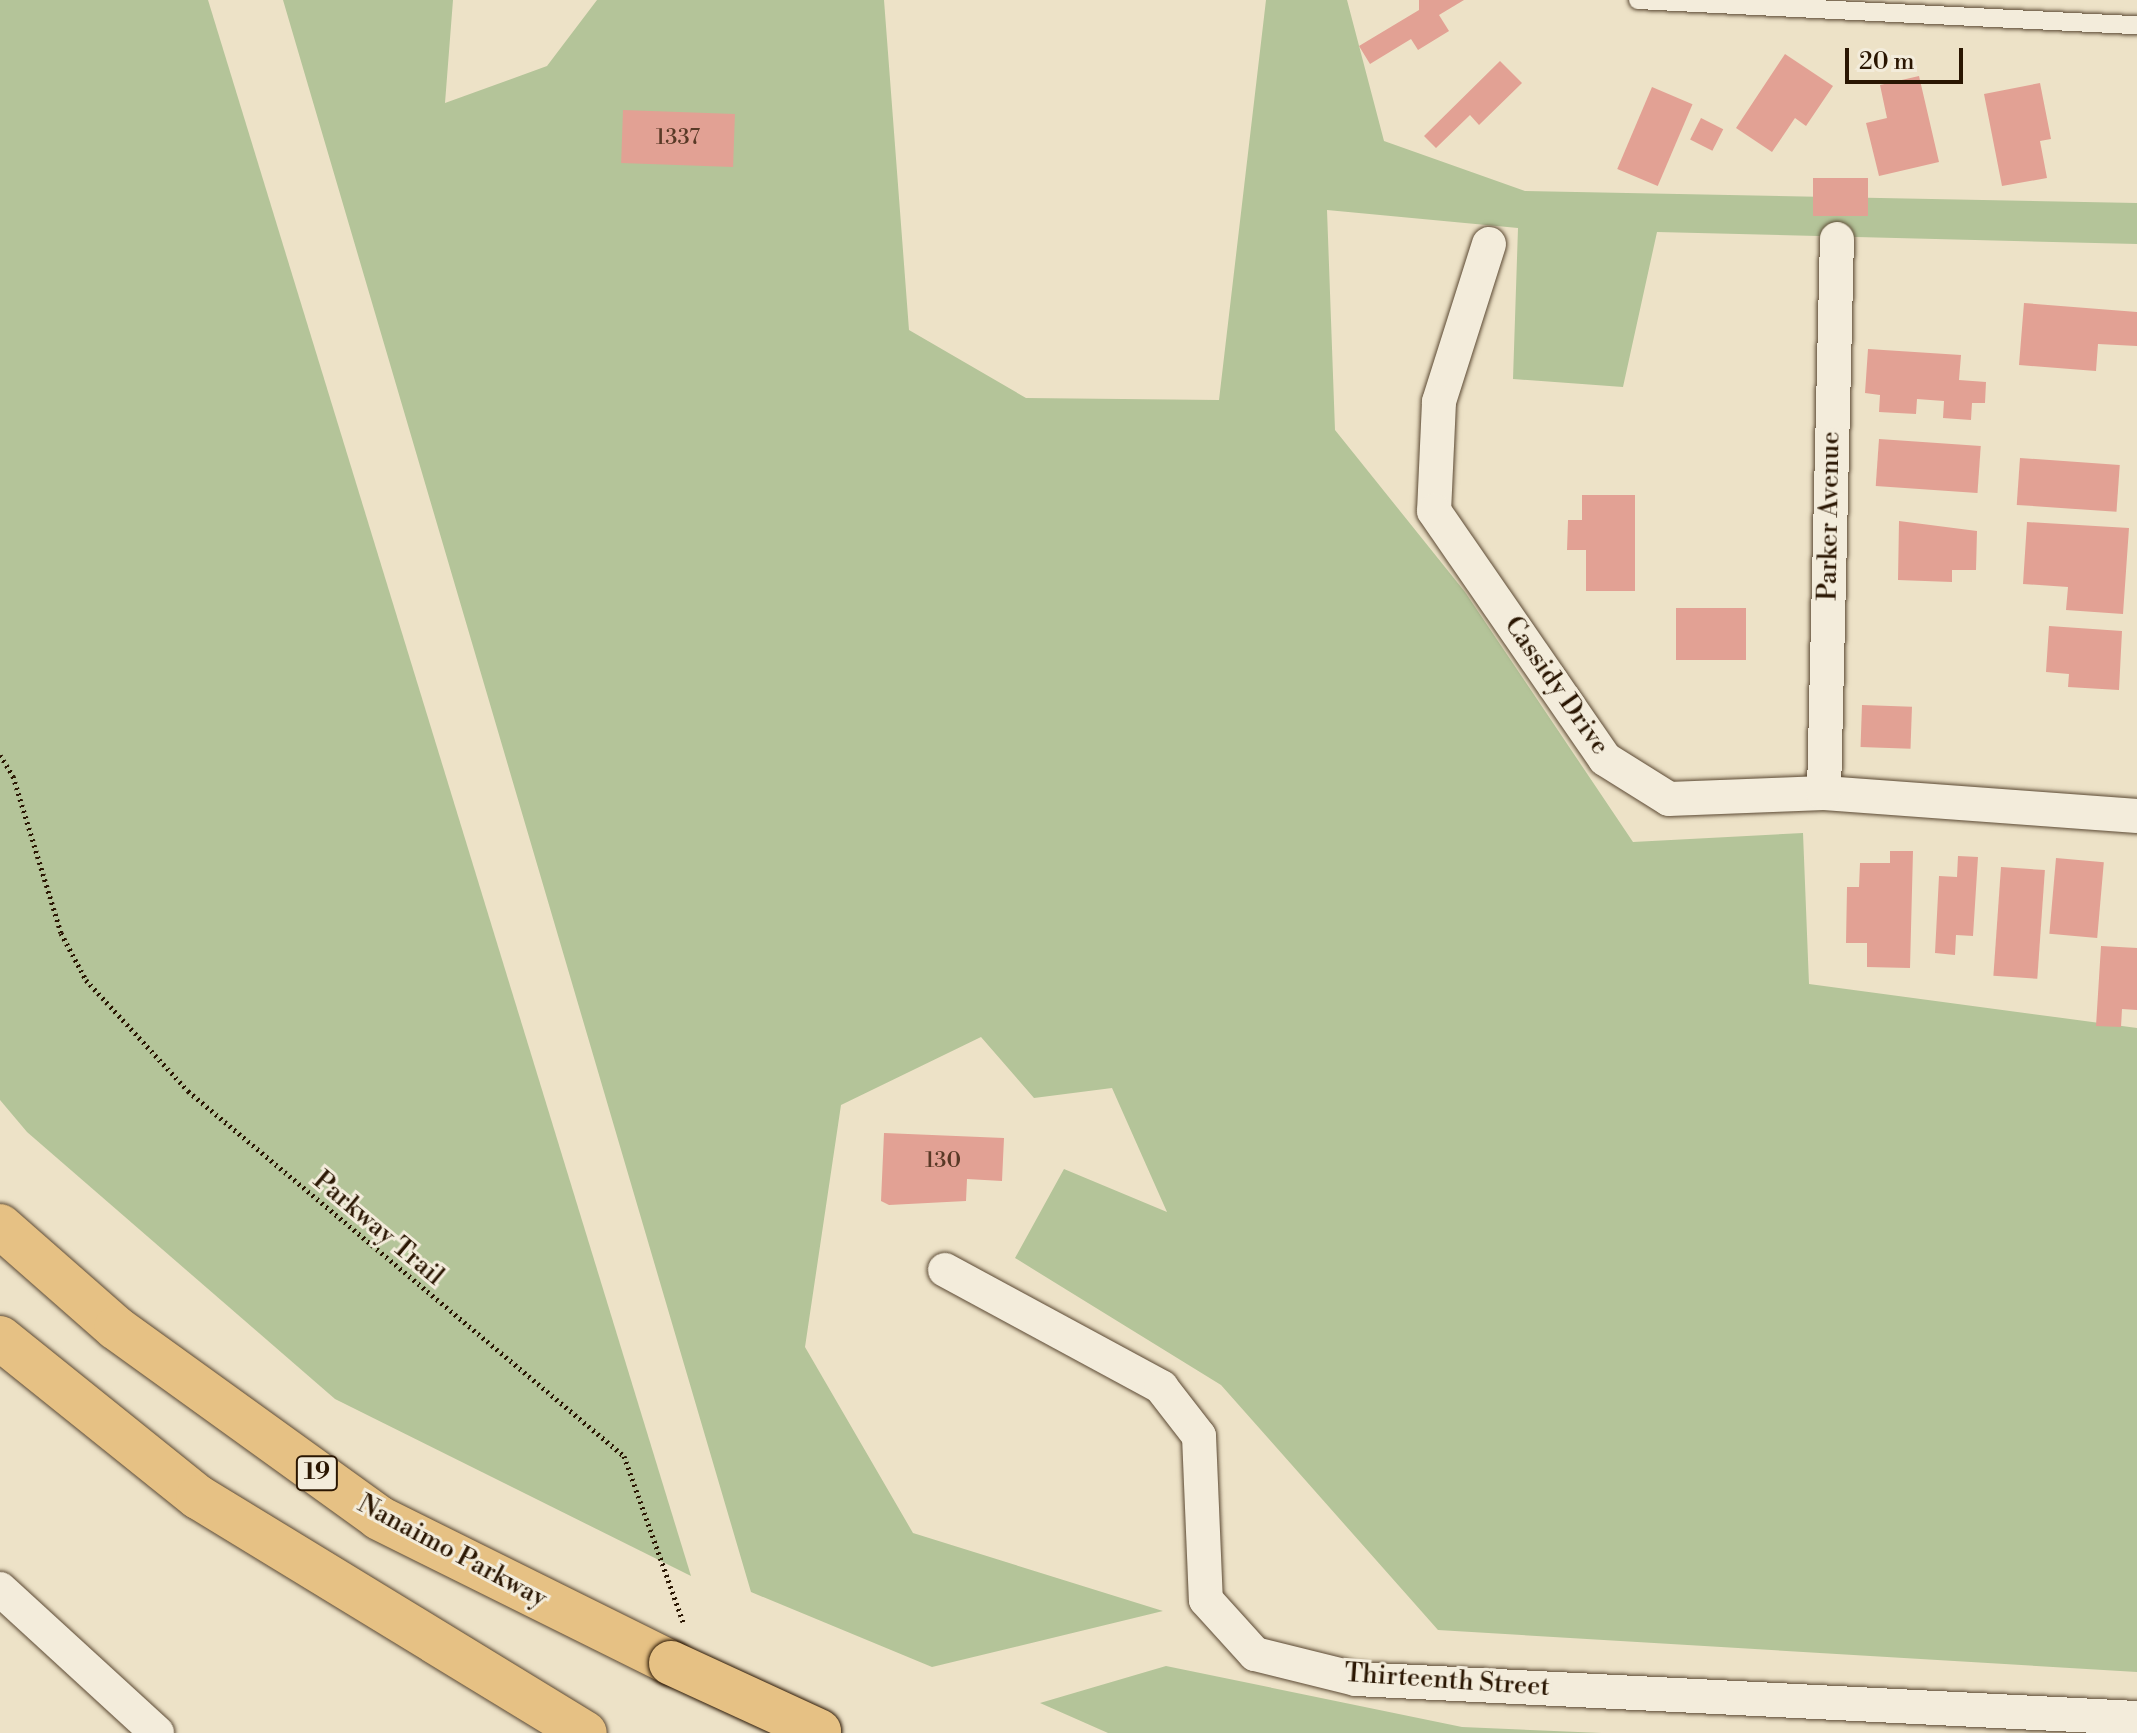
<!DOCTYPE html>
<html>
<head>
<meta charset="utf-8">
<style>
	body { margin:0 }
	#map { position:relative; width:2137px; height:1733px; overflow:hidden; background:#ede2c7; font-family:"Libre Bodoni",serif }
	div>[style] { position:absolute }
	.green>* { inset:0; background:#b4c499 }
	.building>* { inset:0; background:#e2a194; transform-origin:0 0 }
	.path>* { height:5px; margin-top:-2.5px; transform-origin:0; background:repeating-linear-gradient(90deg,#2a1602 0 2px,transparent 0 6px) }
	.roads { filter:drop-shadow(0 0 2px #5b4933) drop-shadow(0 0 2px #5b4933) }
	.service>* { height:18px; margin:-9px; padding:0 9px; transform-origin:9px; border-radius:9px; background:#f3ecdb }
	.minor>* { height:34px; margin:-17px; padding:0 17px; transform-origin:17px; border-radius:17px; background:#f3ecdb }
	.motorway>* { height:44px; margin:-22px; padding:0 22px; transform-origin:22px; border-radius:22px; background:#e6c184 }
	.bridges { filter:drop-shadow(0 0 2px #2a1602) drop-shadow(0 0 2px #2a1602) }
	.motorway-bridge>* { height:44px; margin:-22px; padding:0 22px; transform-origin:22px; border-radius:22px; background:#e6c184 }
	span { translate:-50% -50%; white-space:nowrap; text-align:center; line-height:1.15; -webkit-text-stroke:6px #f3ecdb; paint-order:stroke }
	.number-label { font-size:22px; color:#583926 }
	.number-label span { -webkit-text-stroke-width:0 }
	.shield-label span { padding:2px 6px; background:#f3ecdb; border:2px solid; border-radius:6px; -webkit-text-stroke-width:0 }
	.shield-label { font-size:24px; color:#2a1602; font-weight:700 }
	.street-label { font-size:26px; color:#2a1602 }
	.scale { position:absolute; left:1845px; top:48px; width:118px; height:36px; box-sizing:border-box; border:4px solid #2a1602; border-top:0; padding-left:10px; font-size:24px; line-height:28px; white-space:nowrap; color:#2a1602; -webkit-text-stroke:6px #f3ecdb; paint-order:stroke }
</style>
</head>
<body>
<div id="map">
	<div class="green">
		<div style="clip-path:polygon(0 0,208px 0,691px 1576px,335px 1399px,27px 1132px,0 1100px)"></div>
		<div style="clip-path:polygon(283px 0,453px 0,445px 103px,547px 66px,597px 0,884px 0,909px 330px,1026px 398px,1219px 400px,1266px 0,1347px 0,1384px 141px,1525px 191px,2137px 203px,2137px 244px,1657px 232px,1623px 387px,1513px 379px,1518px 228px,1327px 210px,1335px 430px,1465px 592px,1633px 842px,1803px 833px,1809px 984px,2137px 1028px,2137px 1672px,1438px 1630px,1221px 1385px,1015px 1258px,1064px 1169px,1167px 1212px,1112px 1088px,1034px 1098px,981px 1037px,841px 1105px,805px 1347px,913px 1533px,1163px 1611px,932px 1667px,751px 1592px)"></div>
		<div style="clip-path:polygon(1166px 1666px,1462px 1727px,1602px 1733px,1108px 1733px,1040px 1703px)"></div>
	</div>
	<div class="building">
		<div style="clip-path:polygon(1419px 0,1464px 0,1439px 15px,1449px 31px,1418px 50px,1411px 39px,1370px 64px,1359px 46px,1419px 10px)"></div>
		<div style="clip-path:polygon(1785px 54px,1833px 86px,1806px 126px,1795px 118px,1772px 152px,1736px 128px)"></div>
		<div style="clip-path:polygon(1500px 61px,1522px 83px,1479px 125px,1470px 115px,1436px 148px,1424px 136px)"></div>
		<div style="clip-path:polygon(1919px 76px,1939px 162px,1879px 176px,1866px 123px,1887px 118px,1880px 85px)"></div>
		<div style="clip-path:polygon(2040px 83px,2051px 139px,2040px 141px,2047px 178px,2002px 186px,1984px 94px)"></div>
		<div style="left:1652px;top:87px;width:44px;height:89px;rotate:23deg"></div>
		<div style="left:623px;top:110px;width:112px;height:53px;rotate:2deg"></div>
		<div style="left:1701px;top:118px;width:25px;height:24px;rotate:27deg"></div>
		<div style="left:1813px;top:178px;width:55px;height:38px"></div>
		<div style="clip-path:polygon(2024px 303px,2137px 312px,2137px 346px,2098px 344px,2096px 371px,2019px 365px)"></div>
		<div style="clip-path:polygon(1868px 349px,1961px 355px,1959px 380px,1986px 382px,1985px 403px,1972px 403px,1971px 420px,1943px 418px,1944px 401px,1917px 399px,1916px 414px,1879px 412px,1880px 395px,1865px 393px)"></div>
		<div style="left:1879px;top:439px;width:102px;height:47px;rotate:4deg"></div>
		<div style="left:2020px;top:458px;width:100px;height:47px;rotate:4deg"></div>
		<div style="clip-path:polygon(1582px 495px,1635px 495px,1635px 591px,1586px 591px,1586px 550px,1567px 550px,1568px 520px,1582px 520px)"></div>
		<div style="clip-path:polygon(1899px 521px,1977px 531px,1976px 570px,1952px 570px,1952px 582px,1898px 580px)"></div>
		<div style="clip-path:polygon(2027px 522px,2129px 528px,2123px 614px,2066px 610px,2068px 587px,2023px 584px)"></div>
		<div style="left:1676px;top:608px;width:70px;height:52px"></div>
		<div style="clip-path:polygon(2049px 626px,2122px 631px,2119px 690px,2068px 687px,2069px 674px,2046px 672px)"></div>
		<div style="left:1862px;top:705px;width:50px;height:42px;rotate:2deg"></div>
		<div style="clip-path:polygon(1890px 851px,1913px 851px,1910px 968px,1867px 967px,1867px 943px,1846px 943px,1847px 887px,1859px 887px,1860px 863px,1890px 863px)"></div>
		<div style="clip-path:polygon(1958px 856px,1978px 857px,1973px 936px,1956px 935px,1955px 955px,1935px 953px,1939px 876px,1957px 877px)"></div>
		<div style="left:2056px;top:858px;width:48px;height:76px;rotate:5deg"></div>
		<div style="left:2001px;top:867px;width:44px;height:109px;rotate:4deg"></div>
		<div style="clip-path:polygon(2101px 946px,2137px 948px,2137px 1010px,2122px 1009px,2121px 1027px,2096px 1026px)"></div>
		<div style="clip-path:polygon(884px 1133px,1004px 1138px,1002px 1181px,967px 1179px,966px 1201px,889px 1205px,881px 1201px)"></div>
	</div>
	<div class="path">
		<div style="left:0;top:755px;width:25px;rotate:58deg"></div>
		<div style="left:13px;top:776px;width:164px;rotate:73deg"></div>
		<div style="left:61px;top:933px;width:53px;rotate:62deg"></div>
		<div style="left:86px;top:980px;width:151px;rotate:47.4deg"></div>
		<div style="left:188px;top:1091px;width:569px;rotate:39.93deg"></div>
		<div style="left:624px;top:1456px;width:176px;rotate:70.4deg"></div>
	</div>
	<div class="roads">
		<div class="service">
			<div style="left:1638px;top:0;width:500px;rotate:2.9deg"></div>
		</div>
		<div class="minor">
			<div style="left:1489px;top:244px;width:166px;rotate:107.6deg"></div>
			<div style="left:1439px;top:402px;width:109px;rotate:92.6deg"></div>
			<div style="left:1434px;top:511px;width:301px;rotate:55.4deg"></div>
			<div style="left:1605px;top:759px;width:75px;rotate:32deg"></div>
			<div style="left:1669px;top:799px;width:155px;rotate:-2.2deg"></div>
			<div style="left:1824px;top:793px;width:314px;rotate:4.2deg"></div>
			<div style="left:1824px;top:793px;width:554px;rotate:-88.66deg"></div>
			<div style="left:945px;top:1270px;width:246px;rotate:28.4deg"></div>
			<div style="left:1161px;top:1387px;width:62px;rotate:52.2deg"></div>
			<div style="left:1199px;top:1436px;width:164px;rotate:87.6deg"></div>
			<div style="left:1206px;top:1600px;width:73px;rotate:47.8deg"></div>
			<div style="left:1255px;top:1654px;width:104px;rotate:13.9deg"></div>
			<div style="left:1356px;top:1679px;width:782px;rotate:2.86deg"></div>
			<div style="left:0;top:1589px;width:213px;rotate:42.5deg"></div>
		</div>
		<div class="motorway">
			<div style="left:0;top:1226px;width:154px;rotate:41.3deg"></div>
			<div style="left:116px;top:1328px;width:324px;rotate:35.8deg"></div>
			<div style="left:379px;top:1518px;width:326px;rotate:26.4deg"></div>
			<div style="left:0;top:1338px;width:254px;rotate:38.8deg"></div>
			<div style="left:198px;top:1497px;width:453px;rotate:31.4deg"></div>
		</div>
	</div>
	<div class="bridges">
		<div class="motorway-bridge">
			<div style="left:671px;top:1663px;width:163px;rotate:24.7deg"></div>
		</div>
	</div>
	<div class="number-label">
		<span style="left:678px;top:138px">1337</span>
		<span style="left:943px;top:1161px">130</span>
	</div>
	<div class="shield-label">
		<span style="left:317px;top:1473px">19</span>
	</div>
	<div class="street-label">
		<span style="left:1830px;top:516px;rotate:-89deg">Parker Avenue</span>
		<span style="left:1556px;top:686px;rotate:55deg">Cassidy Drive</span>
		<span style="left:378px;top:1229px;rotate:40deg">Parkway Trail</span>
		<span style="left:452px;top:1552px;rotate:28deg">Nanaimo Parkway</span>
		<span style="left:1447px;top:1681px;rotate:4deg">Thirteenth Street</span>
	</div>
	<div class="scale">20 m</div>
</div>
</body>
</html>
